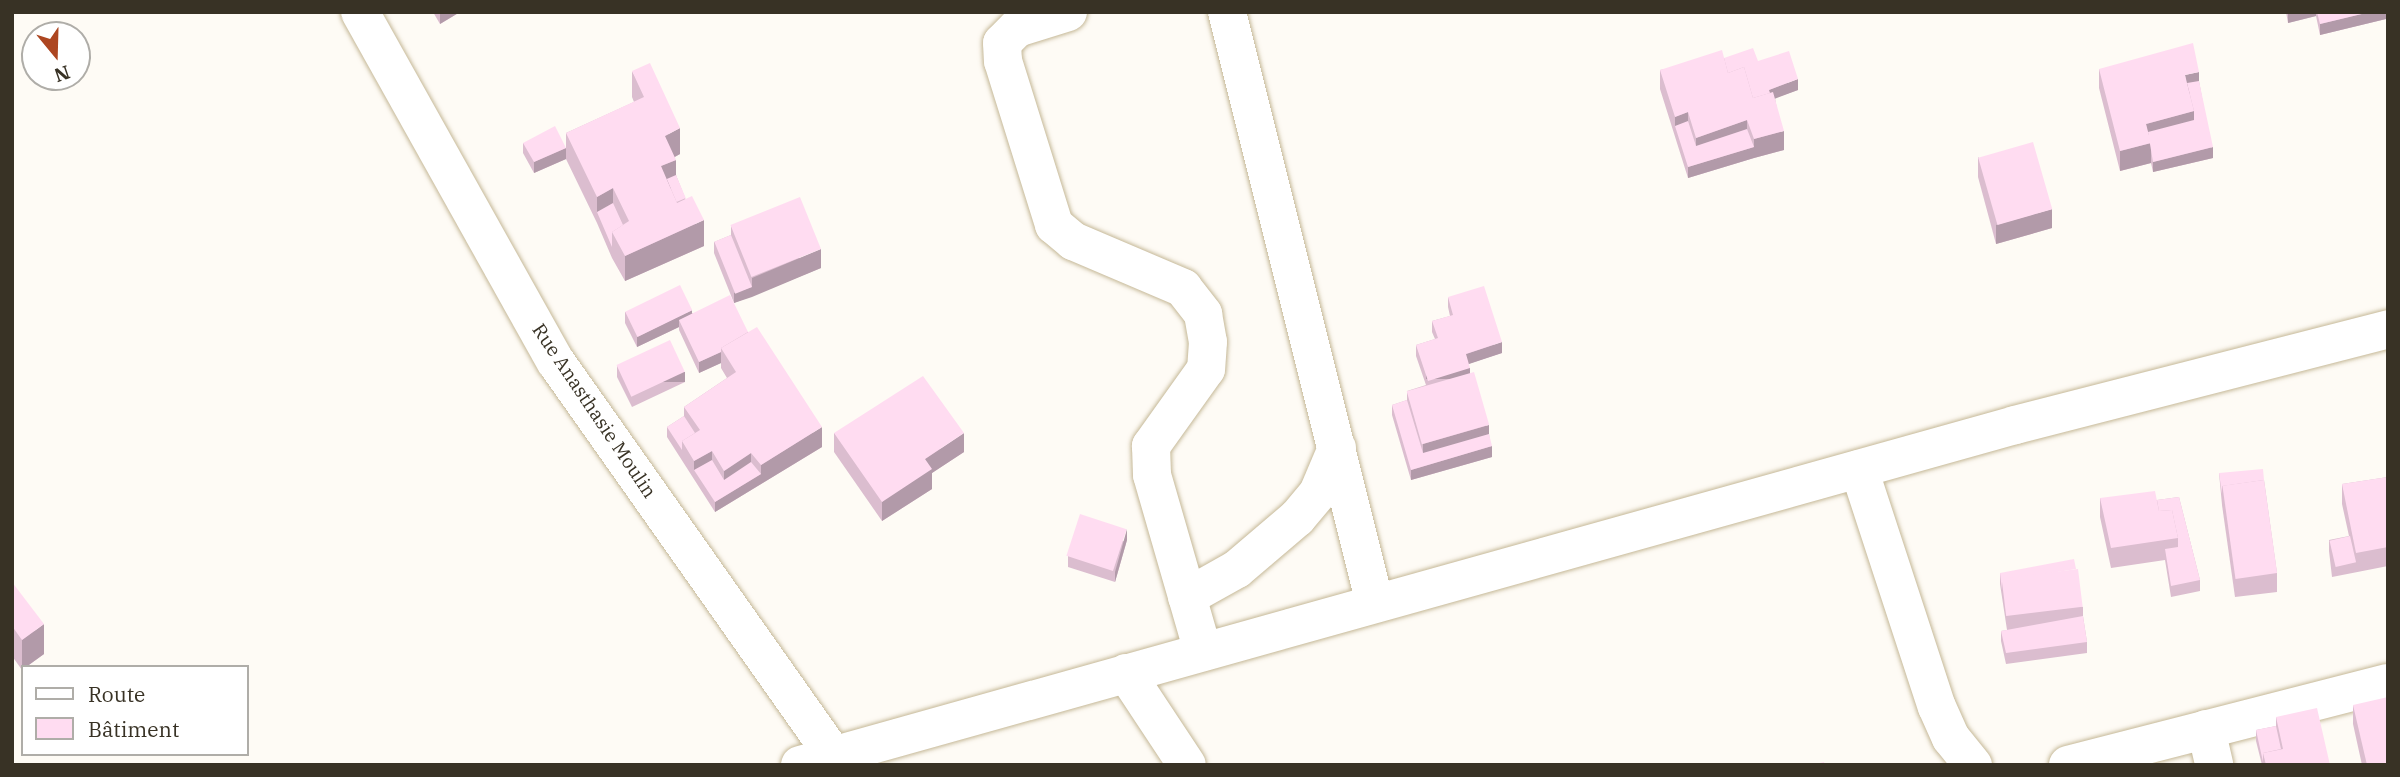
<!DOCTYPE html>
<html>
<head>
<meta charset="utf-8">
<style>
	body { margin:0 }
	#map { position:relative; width:2400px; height:777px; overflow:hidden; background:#fefbf5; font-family:"IBM Plex Serif",serif }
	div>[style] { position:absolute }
	.roads { filter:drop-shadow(0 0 2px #c5b897) drop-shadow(0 0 2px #c5b897) }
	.minor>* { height:38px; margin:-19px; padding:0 19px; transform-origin:19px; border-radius:19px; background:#fff }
	.primary>* { height:38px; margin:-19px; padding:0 19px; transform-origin:19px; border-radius:19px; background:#fff }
	.wall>* { inset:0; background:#dbbdcf }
	.shaded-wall>* { inset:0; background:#b29aa9; transform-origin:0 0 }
	.building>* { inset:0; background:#ffdcf1; transform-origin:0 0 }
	span { translate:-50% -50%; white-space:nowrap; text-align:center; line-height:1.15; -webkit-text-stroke:5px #fff; paint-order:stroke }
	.street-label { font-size:19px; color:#383225 }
	.frame { position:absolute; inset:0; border:14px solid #383225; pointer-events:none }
	.legend { position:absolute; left:21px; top:665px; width:228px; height:91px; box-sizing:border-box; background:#fff; border:2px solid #afada8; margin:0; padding:9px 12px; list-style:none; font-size:21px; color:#383225 }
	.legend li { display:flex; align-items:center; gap:14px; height:35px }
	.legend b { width:35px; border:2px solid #afada8 }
	.north { position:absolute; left:21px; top:21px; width:70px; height:70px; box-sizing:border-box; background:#fff; border:2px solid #afada8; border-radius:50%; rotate:161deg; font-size:19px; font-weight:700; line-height:28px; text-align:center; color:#383225 }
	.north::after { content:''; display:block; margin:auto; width:24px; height:32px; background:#ad4621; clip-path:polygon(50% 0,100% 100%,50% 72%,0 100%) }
</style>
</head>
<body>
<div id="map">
	<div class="roads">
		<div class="minor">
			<div style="left:360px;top:12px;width:401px;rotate:60.8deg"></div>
			<div style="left:556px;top:362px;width:484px;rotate:54.8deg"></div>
			<div style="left:1068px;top:12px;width:53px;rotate:162.6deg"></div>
			<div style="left:1017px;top:28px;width:21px;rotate:135deg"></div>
			<div style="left:1002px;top:43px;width:18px;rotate:87deg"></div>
			<div style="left:1003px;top:61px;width:172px;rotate:72.7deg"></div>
			<div style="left:1054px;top:225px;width:25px;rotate:40deg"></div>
			<div style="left:1073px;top:241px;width:120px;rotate:23.1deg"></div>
			<div style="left:1183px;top:288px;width:33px;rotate:52deg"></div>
			<div style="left:1203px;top:314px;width:28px;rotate:80deg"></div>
			<div style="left:1208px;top:342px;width:27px;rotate:94deg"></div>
			<div style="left:1206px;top:369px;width:95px;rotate:125.5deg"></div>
			<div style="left:1151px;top:446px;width:29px;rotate:88deg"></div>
			<div style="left:1152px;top:475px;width:184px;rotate:73.9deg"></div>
			<div style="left:1227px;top:12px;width:610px;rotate:75.96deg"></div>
			<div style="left:1859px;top:469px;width:250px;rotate:71.9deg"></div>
			<div style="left:1937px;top:707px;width:34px;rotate:66deg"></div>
			<div style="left:1951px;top:738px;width:35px;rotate:51deg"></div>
			<div style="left:1187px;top:597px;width:57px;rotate:-29.2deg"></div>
			<div style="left:1237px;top:569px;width:79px;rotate:-40.4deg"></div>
			<div style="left:1297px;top:518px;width:33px;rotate:-50deg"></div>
			<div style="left:1318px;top:493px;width:49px;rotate:-67.1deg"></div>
			<div style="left:1126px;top:673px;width:110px;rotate:56.5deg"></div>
			<div style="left:2206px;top:729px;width:37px;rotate:77deg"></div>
			<div style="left:2068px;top:765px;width:330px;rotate:-14.4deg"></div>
		</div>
		<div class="primary">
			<div style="left:800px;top:765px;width:1262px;rotate:-15.63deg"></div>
			<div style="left:2015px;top:425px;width:385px;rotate:-14.4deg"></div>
		</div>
	</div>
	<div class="wall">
		<div style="clip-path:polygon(433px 12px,460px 12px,440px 24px)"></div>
		<div style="clip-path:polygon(2286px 12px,2386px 12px,2386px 19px,2320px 35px,2316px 16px,2288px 23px)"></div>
		<div style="clip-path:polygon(1724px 58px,1758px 61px,1798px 90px,1775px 98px,1784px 150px,1754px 158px,1688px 178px,1660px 89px,1660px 70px)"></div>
		<div style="clip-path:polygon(2099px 69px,2199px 81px,2213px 158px,2153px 172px,2151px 163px,2120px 171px,2099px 88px)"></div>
		<div style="clip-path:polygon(632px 71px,680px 154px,675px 157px,676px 175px,704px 246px,625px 281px,612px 258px,597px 223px,566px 159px,534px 173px,523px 153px,523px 143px,566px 148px,566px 133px,634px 102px,632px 97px)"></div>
		<div style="clip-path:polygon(1978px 157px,2052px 228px,1996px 244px,1978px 177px)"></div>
		<div style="clip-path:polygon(731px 226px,821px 268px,734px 303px,714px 253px,714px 242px,731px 235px)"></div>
		<div style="clip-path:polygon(1448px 297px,1502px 353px,1468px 364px,1470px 373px,1489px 434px,1492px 457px,1411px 480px,1392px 415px,1392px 405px,1407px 400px,1407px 391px,1426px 385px,1416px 356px,1416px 345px,1435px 339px,1432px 332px,1432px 321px,1450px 316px,1448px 307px)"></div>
		<div style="clip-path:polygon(625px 312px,692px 313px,748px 332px,822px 447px,715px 512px,667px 437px,667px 427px,684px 416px,684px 407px,727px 378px,721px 368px,721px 363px,699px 373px,679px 330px,679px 327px,637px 347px,625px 323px)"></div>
		<div style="clip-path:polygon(617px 366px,685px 382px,632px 407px,617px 377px)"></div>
		<div style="clip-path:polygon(834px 433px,964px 452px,932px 473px,932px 489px,882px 521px,834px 452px)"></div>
		<div style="clip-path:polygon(2219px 473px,2264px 480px,2277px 573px,2277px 592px,2235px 597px,2222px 505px)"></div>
		<div style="clip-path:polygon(2388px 477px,2388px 566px,2332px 577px,2329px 551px,2329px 540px,2349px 536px,2342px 504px,2342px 484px)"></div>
		<div style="clip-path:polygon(2179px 497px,2200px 580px,2200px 591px,2171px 597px,2165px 560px,2111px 568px,2100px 517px,2100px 498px,2157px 500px)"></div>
		<div style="clip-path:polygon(1127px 540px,1115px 582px,1068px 567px,1068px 556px)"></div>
		<div style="clip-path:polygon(2000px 573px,2083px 607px,2083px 616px,2087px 642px,2087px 653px,2006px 664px,2001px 641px,2001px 631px,2007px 630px,2000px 584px)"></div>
		<div style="clip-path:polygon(12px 582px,44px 654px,22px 670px,12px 656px)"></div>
		<div style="clip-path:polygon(2353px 705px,2388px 765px,2362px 765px,2353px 724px)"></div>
		<div style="clip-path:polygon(2276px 717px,2330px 765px,2262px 765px,2256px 741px,2256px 730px,2276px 726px)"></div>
	</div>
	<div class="shaded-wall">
		<div style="clip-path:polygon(442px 12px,460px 12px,440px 24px,440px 13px)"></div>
		<div style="clip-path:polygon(2288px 12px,2316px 12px,2316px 16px,2288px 23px)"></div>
		<div style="clip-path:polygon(2370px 12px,2386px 12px,2386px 19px,2320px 35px,2320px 24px)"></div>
		<div style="clip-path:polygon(2199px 72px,2199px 91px,2187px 94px,2185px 75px)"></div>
		<div style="clip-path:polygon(1798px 79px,1798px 90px,1769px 101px,1769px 90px)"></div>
		<div style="clip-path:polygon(2194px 111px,2194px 131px,2149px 143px,2146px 124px)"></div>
		<div style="clip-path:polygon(1688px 112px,1688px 132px,1675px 126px,1675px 117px)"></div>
		<div style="clip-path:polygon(1747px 120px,1747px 140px,1696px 157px,1696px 138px)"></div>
		<div style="clip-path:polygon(680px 128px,680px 154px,665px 162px,665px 136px)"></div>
		<div style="clip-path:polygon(1784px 131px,1784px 150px,1754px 158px,1688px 178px,1688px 167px,1754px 147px,1754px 139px)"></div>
		<div style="clip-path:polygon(2151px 143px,2151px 163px,2120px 171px,2120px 151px)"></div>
		<div style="clip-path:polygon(2213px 147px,2213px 158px,2153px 172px,2153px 162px)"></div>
		<div style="clip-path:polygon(566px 148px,566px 159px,534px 173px,534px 162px)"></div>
		<div style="clip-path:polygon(676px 160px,676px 186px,665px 191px,661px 166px)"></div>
		<div style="clip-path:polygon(613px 188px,613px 214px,597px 212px,597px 197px)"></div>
		<div style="clip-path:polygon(2052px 209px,2052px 228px,1996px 244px,1996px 225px)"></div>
		<div style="clip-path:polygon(704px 220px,704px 246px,625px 281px,625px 256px)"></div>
		<div style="clip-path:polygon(821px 249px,821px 268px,752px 297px,752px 278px)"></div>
		<div style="clip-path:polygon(752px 287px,752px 297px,734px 303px,734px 293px)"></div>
		<div style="clip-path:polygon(692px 310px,692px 321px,679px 320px,679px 327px,637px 347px,637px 337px)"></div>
		<div style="clip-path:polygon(1502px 342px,1502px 353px,1466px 365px,1466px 354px)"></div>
		<div style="clip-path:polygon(721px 352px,721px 363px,699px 373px,699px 362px)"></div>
		<div style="left:1470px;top:368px;width:11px;height:44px;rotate:90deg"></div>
		<div style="left:685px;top:372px;width:10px;height:59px;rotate:90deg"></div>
		<div style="clip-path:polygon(1489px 425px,1489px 445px,1423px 464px,1423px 444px)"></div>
		<div style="clip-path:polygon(822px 427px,822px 447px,715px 512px,715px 502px,761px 474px,761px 465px)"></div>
		<div style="clip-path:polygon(964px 433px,964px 452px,932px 473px,932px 489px,882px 521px,882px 502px,925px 459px)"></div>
		<div style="clip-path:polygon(1492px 446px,1492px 457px,1411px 480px,1411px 470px)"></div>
		<div style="clip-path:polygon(712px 451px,712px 471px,694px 470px,694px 461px)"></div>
		<div style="clip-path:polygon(751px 453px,751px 473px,724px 490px,724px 471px)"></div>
		<div style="clip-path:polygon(1127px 529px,1127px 540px,1115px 582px,1115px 572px)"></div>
		<div style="clip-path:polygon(44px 624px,44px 654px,26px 667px,23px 667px,22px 670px,22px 640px)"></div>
	</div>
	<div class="building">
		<div style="clip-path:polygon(2317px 12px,2370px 12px,2320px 24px)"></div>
		<div style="clip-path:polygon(2193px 43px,2199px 72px,2185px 75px,2194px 111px,2146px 124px,2151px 143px,2120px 151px,2099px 69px)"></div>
		<div style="clip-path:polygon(1753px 48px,1758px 61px,1789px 51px,1798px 79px,1769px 90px,1770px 93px,1753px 98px,1744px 67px,1728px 73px,1724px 58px)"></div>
		<div style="clip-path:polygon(1722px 50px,1728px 73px,1744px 67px,1753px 98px,1773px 92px,1784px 131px,1754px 139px,1747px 120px,1696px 138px,1688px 112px,1675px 117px,1660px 70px)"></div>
		<div style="clip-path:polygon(650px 63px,680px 128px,665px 136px,676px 160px,661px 166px,677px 203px,692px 196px,704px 220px,625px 256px,612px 232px,629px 221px,613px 188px,597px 197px,566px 133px,644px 97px,632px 71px)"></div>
		<div style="clip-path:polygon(2199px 81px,2213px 147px,2153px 162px,2148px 132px,2194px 120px,2194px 111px,2187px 83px)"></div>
		<div style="clip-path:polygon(1688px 121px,1696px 146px,1747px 129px,1754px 147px,1688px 167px,1675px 126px)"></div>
		<div style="clip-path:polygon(555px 126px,566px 148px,534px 162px,523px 143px)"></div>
		<div style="left:2033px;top:142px;width:70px;height:57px;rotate:74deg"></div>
		<div style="left:676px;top:175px;width:25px;height:10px;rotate:67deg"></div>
		<div style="left:800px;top:197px;width:56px;height:75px;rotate:68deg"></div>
		<div style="clip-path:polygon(613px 203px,623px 225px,612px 232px,612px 247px,597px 212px)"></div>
		<div style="left:731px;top:235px;width:56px;height:18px;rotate:68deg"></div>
		<div style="left:680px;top:285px;width:28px;height:61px;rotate:64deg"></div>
		<div style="clip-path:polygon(1484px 286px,1502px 342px,1466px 354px,1470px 368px,1428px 381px,1416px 345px,1438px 338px,1432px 321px,1453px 315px,1448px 297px)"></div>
		<div style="clip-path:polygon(730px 295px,748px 332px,721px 348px,721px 352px,699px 362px,679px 320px)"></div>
		<div style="clip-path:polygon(757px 327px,822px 427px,761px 465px,751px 453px,724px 471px,712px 451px,694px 461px,682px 441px,700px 430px,684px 407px,736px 372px,721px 348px)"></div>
		<div style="left:670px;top:340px;width:35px;height:59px;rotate:65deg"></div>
		<div style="left:1474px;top:372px;width:55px;height:70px;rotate:74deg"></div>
		<div style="clip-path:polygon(923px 376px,964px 433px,925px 459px,932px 469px,882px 502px,834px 433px)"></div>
		<div style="clip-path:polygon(1407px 400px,1423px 453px,1489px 434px,1492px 446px,1411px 470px,1392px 405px)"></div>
		<div style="clip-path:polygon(684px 416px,695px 433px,682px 441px,682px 450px,667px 427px)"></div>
		<div style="clip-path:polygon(712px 460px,724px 480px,751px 462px,761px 474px,715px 502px,694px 470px)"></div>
		<div style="clip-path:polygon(2263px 469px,2264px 480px,2222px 486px,2222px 494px,2219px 473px)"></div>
		<div style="clip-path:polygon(2388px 477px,2388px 547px,2356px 553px,2342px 484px)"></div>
		<div style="left:2264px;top:480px;width:94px;height:42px;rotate:82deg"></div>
		<div style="clip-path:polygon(2155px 491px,2159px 511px,2172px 510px,2178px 538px,2111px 548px,2100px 498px)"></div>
		<div style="clip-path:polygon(2179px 497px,2200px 580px,2171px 586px,2165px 549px,2178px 547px,2178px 538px,2172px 510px,2159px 511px,2157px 500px)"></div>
		<div style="left:1080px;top:514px;width:49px;height:44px;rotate:18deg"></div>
		<div style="left:2350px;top:536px;width:27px;height:21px;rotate:77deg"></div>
		<div style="clip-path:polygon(2074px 559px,2076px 569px,2002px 581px,2002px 590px,2000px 573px)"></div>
		<div style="left:2078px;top:569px;width:38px;height:77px;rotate:83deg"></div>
		<div style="clip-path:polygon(12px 582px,44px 624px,22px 640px,12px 626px)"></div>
		<div style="clip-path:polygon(2083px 616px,2087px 642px,2006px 653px,2001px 631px)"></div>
		<div style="clip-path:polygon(2388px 697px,2388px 765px,2367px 765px,2353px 705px)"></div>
		<div style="clip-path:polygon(2317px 708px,2330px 765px,2266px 765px,2263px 753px,2283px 749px,2276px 717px)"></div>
		<div style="clip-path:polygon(2276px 726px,2281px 749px,2263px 753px,2263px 762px,2256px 730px)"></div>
		<div style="clip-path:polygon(1824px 762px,1825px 765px,1810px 765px)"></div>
	</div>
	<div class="street-label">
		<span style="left:594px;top:411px;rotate:56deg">Rue Anasthasie Moulin</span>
	</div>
	<div class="frame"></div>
	<ul class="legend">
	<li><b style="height:9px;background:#fff"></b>Route</li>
	<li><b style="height:19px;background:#ffdcf1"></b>Bâtiment</li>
	</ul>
	<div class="north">N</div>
</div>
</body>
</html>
